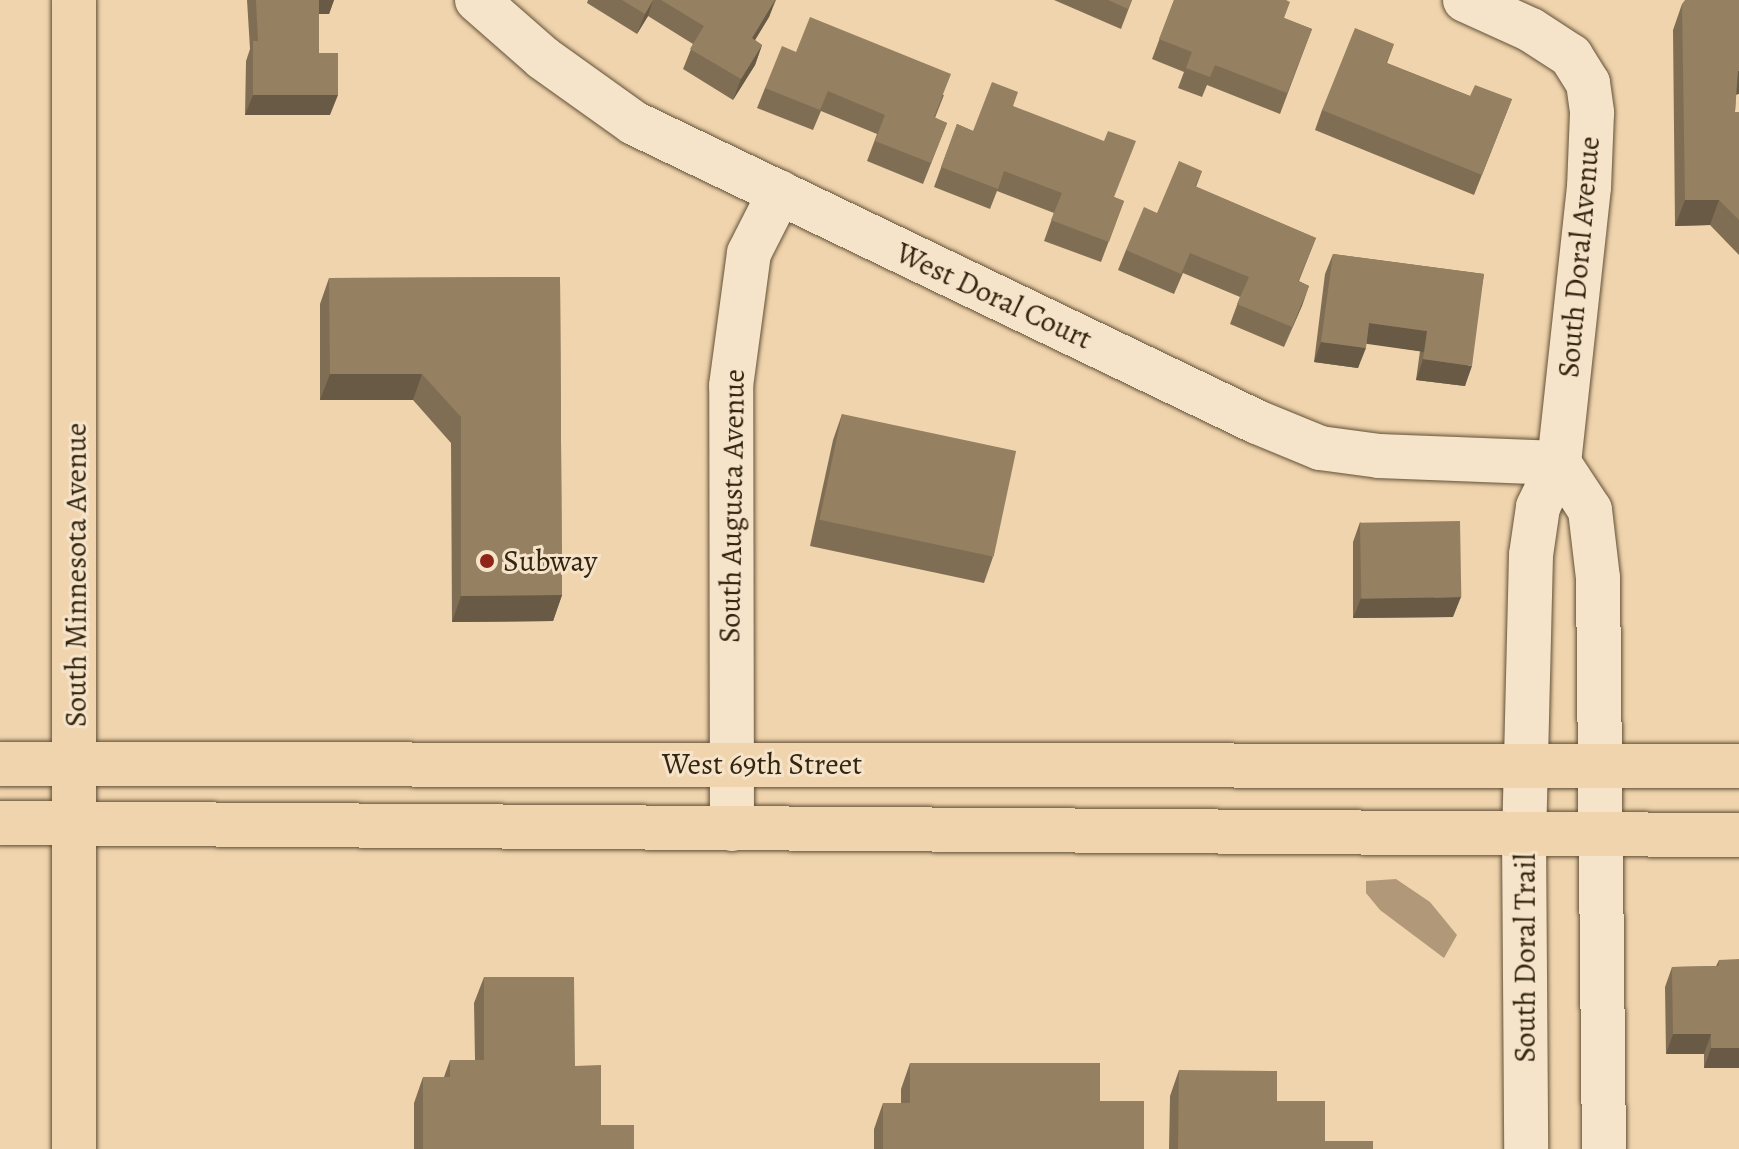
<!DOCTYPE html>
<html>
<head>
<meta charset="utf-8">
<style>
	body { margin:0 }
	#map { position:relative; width:1739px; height:1149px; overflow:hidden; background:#f0d4ad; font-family:Alegreya,serif }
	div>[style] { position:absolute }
	.water>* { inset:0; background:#b09878 }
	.roads { filter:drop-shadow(0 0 2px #625137) drop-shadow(0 0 2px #625137) }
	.minor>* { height:44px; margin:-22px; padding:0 22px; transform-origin:22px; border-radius:22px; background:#f5e3ca }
	.major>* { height:44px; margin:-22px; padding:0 22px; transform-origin:22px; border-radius:22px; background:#f0d4ad }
	.wall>* { inset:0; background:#806e54 }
	.shaded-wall>* { inset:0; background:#685a45; transform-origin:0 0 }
	.building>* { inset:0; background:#958062; transform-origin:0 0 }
	.dots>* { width:22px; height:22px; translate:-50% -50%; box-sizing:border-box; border:4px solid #f5e3ca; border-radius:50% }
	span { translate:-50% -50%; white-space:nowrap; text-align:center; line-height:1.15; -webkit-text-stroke:6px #f5e3ca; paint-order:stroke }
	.street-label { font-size:30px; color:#332510 }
	.poi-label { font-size:30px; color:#332510 }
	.left { translate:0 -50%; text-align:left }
</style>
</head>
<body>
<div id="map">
	<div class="water">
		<div style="clip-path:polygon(1396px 879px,1430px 902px,1457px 935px,1444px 958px,1380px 910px,1366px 893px,1366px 881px)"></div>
	</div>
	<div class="roads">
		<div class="minor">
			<div style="left:477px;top:0;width:88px;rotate:41.3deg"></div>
			<div style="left:543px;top:58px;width:112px;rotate:35.5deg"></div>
			<div style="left:634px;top:123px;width:691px;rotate:25.64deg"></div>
			<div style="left:1257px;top:422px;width:68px;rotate:22.4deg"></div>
			<div style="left:1320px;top:448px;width:60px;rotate:7.7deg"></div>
			<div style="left:1379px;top:456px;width:180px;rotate:2.2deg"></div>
			<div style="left:1465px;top:0;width:72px;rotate:24.4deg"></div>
			<div style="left:1531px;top:30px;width:48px;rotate:33deg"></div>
			<div style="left:1571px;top:56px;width:32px;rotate:58deg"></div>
			<div style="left:1588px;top:83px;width:30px;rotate:82deg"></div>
			<div style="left:1592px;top:113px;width:74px;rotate:92.3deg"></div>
			<div style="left:1589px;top:187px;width:278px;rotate:96.2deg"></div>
			<div style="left:1559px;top:463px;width:49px;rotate:115.5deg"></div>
			<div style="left:1538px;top:507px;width:49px;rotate:98.3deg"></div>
			<div style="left:1531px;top:555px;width:278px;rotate:91.4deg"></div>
			<div style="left:1524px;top:833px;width:316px;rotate:89.6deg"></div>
			<div style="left:1559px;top:463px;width:56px;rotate:56.6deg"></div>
			<div style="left:1590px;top:510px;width:68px;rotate:83.3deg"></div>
			<div style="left:1598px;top:578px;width:571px;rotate:89.4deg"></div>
			<div style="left:732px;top:829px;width:443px;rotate:-90.1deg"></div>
			<div style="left:731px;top:386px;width:134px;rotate:-82.3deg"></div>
			<div style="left:749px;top:253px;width:68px;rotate:-63.1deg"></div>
		</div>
		<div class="major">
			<div style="left:0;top:764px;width:1739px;rotate:0.07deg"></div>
			<div style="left:0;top:823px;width:1739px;rotate:0.4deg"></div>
			<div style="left:74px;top:1149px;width:1149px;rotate:-90deg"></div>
		</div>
	</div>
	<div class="wall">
		<div style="clip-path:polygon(247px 0,334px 0,329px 14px,319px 14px,319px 53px,330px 115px,245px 115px,246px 61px,250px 49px)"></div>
		<div style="clip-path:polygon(588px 0,776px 0,769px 17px,755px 40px,762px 45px,755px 65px,733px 100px,683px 69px,693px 44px,648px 16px,637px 34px,587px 3px)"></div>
		<div style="clip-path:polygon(1054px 0,1132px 0,1121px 29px)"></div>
		<div style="clip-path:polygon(1174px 0,1284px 18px,1312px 29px,1280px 114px,1207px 85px,1202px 97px,1178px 88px,1184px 72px,1152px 59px)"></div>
		<div style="clip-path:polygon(1682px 4px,1736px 94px,1735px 112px,1739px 112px,1739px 255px,1710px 225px,1675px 226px,1673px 30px)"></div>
		<div style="clip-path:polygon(1394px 44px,1387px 63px,1470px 96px,1512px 99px,1474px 195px,1315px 130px,1322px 110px)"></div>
		<div style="clip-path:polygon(796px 52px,944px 95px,935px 118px,947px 123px,923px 184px,867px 161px,877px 134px,821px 111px,813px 130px,757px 108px,765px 88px)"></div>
		<div style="clip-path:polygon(1013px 106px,1114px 197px,1124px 201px,1101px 262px,1044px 241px,1054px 213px,997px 191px,990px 209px,934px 187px,957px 124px,973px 131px)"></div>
		<div style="clip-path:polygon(1202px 171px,1196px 187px,1316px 238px,1299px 281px,1309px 286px,1284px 347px,1230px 324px,1240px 297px,1183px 273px,1174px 294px,1118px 270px,1126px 250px,1157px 213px)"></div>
		<div style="clip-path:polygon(1333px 254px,1484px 274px,1465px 386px,1416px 380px,1420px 351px,1366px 343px,1358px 368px,1314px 362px,1325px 274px)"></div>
		<div style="clip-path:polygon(560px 277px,562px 595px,553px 621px,452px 622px,451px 443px,413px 400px,320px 400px,320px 304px,329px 278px)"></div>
		<div style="clip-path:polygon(842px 414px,993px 557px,984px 583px,810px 546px,833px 440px)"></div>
		<div style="clip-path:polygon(1360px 522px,1453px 617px,1353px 618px,1353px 542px)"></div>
		<div style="clip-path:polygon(1719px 960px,1739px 1068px,1704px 1068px,1704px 1054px,1666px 1054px,1665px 987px,1672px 967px,1716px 966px)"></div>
		<div style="clip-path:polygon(484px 977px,575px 1066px,601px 1125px,634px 1149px,414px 1149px,414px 1103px,423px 1077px,444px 1077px,450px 1060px,475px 1060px,474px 1003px)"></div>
		<div style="clip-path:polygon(910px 1063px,1100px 1101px,1144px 1149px,874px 1149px,874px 1129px,883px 1103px,901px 1103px,901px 1089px)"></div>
		<div style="clip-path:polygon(1179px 1070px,1277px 1101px,1325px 1141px,1373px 1149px,1169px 1149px,1170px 1096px)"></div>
	</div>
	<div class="shaded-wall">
		<div style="clip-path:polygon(316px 0,334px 0,329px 14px,311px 14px)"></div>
		<div style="clip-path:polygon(653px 0,648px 16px,637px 34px,645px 14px)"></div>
		<div style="clip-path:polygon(775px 0,769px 17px,744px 58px,752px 38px)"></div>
		<div style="clip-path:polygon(762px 45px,755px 65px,733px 100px,741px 79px)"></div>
		<div style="clip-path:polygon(1739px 70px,1739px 94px,1728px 97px,1738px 71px)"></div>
		<div style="clip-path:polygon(253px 95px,338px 95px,330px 115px,245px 115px)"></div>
		<div style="clip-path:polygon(1685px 200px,1719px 200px,1710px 225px,1675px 226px)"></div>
		<div style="clip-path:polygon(1309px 286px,1302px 306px,1284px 347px,1292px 327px)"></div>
		<div style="left:1369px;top:323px;width:59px;height:21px;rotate:8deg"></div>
		<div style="clip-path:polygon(1321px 342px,1366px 348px,1358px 368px,1314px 362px)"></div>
		<div style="clip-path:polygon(1423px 359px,1472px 366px,1465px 386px,1416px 380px)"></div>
		<div style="clip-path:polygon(330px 374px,422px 374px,413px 400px,320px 400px)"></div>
		<div style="clip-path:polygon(562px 595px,553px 621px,452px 622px,461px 596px)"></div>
		<div style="clip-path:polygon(1461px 597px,1453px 617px,1353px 618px,1361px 598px)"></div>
		<div style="clip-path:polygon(1673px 1034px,1711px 1034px,1704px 1054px,1666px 1054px)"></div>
		<div style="clip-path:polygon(1711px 1048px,1739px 1048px,1739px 1068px,1704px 1068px)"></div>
	</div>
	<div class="building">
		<div style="clip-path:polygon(256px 0,319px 0,319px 53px,338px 53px,338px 95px,253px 95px,253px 41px,258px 41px)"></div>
		<div style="clip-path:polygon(622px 0,653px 0,645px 14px)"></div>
		<div style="clip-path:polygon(661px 0,775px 0,752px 38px,762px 45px,741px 79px,690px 49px,704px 26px)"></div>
		<div style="clip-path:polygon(1108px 0,1132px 0,1128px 9px)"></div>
		<div style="clip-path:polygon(1174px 0,1286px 0,1290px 2px,1284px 18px,1312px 29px,1287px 93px,1215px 65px,1210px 77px,1186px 68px,1192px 52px,1159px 39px)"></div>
		<div style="clip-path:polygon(1685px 0,1739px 0,1739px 70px,1738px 71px,1735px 112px,1739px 112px,1739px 220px,1719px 200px,1685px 200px,1682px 4px)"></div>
		<div style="clip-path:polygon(810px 17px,951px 74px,934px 117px,947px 123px,931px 163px,875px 141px,885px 115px,828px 91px,820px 110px,765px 88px,782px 46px,796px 52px)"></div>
		<div style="clip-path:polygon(1355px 28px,1394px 44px,1386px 63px,1470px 96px,1475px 85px,1512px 99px,1482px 175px,1322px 110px)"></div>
		<div style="clip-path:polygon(992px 82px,1018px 92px,1013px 106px,1104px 141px,1108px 131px,1136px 141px,1114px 197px,1124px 201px,1109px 242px,1051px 220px,1062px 193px,1004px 171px,998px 189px,941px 167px,957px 124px,973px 131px)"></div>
		<div style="clip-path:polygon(1179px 161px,1202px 171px,1195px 186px,1316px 238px,1298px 281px,1309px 286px,1292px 327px,1237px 304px,1249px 277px,1190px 253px,1181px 274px,1126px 250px,1144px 207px,1157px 213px)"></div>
		<div style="clip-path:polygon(1333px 254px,1484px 274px,1472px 366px,1423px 359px,1427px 331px,1369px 323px,1366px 348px,1321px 342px)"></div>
		<div style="clip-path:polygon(560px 277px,562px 595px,461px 596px,461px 417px,422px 374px,330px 374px,329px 278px)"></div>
		<div style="left:842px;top:414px;width:178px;height:108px;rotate:12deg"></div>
		<div style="left:1460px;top:521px;width:76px;height:100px;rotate:89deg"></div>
		<div style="clip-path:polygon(1739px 959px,1739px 1048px,1711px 1048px,1711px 1034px,1673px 1034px,1672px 967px,1719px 966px,1719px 960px)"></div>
		<div style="clip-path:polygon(484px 977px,574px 977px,575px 1066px,601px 1065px,601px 1125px,634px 1125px,634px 1149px,423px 1149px,423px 1077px,450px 1077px,450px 1060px,484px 1060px)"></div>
		<div style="clip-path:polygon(910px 1063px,1100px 1063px,1100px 1101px,1144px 1101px,1144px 1149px,883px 1149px,883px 1103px,910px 1103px)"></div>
		<div style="clip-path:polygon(1179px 1070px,1277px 1071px,1277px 1101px,1325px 1101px,1325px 1141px,1373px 1141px,1373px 1149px,1178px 1149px)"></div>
	</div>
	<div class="dots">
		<div style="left:487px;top:561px;background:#8f2418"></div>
	</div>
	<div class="street-label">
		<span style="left:1579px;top:257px;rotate:-85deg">South Doral Avenue</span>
		<span style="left:994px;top:296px;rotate:25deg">West Doral Court</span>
		<span style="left:732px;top:506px;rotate:-89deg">South Augusta Avenue</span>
		<span style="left:76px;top:575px;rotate:-90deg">South Minnesota Avenue</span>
		<span style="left:762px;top:764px">West 69th Street</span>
		<span style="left:1525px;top:958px;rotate:-90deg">South Doral Trail</span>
	</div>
	<div class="poi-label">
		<span class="left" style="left:503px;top:561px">Subway</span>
	</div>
</div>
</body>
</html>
